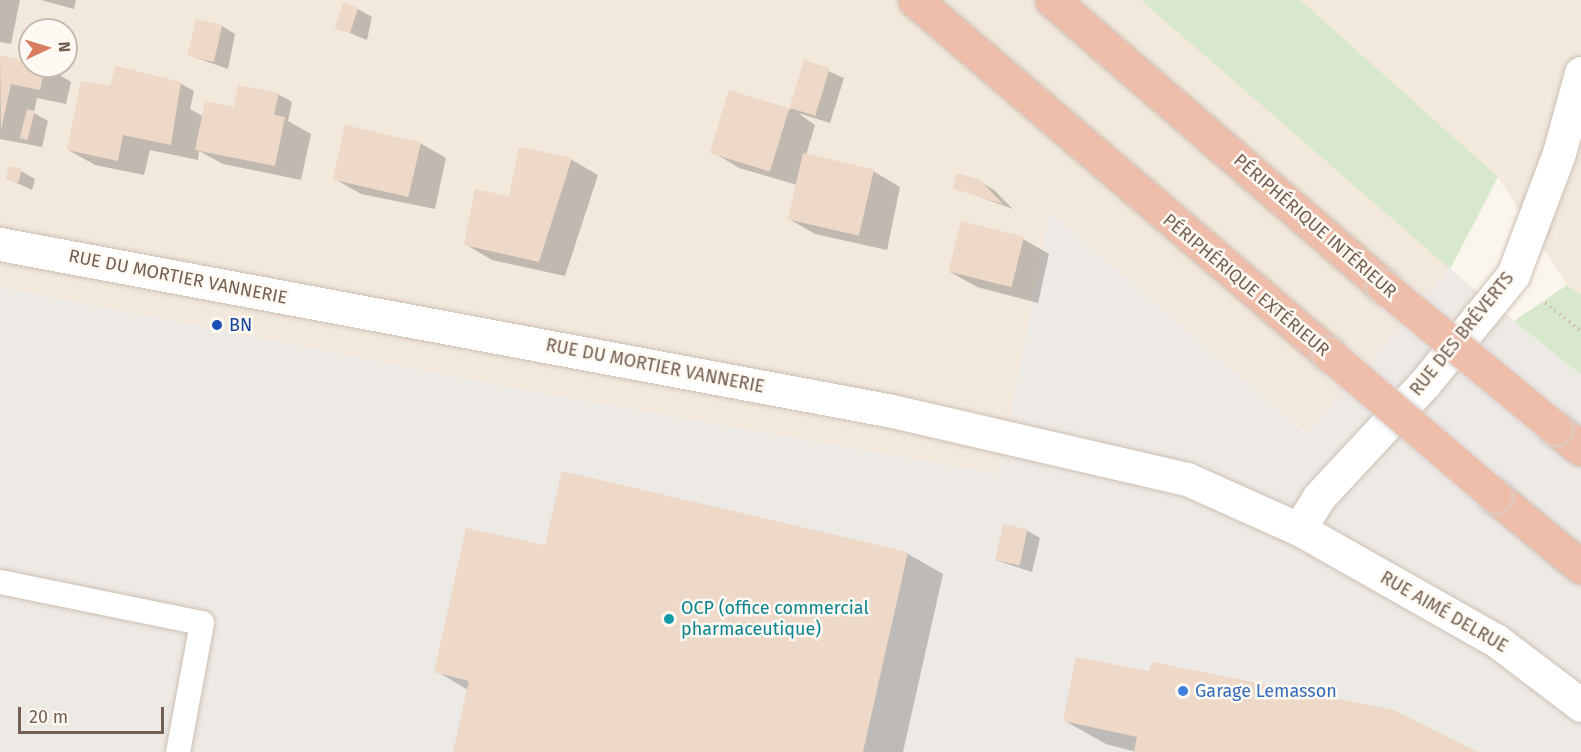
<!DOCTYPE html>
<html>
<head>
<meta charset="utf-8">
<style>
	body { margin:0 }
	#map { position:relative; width:1581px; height:752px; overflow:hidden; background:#fbf6ed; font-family:"Fira Sans",sans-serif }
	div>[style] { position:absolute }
	.residential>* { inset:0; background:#f2e8dc }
	.industrial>* { inset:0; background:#ede9e5 }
	.green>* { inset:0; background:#d7e8cc }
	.shadow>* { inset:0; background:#0003 }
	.building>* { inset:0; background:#eed8c7; transform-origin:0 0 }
	.path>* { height:4px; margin-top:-2px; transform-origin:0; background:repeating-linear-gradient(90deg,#d3bbaa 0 1.5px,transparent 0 6px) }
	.roads { filter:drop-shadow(0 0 2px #cdbfb3) drop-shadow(0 0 2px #cdbfb3) }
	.lane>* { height:24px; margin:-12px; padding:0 12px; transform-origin:12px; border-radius:12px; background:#fff }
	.street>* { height:33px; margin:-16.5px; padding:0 16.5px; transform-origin:16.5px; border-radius:16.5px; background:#fff }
	.highway>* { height:33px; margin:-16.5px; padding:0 16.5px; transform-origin:16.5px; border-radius:16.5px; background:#eebeab }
	.bridges { filter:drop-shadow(0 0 2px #d8d2ce) drop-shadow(0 0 2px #d8d2ce) }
	.highway-bridge>* { height:33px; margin:-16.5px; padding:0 16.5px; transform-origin:16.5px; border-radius:16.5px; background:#eebeab }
	.dots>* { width:16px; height:16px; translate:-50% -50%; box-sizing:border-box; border:3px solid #fefaf3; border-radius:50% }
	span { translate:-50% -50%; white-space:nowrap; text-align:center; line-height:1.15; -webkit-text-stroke:5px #fefaf3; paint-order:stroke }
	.street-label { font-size:18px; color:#755f51 }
	.transit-label { font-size:18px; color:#164399 }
	.left { translate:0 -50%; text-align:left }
	.culture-label { font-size:18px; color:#0d838f }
	.shop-label { font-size:18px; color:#366cbe }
	.north { position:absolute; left:18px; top:18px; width:60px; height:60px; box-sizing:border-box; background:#fefaf3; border:2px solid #c7bcb2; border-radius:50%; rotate:86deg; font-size:16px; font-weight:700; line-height:24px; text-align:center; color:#755f51 }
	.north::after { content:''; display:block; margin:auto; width:21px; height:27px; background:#d77e60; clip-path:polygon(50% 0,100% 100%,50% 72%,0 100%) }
	.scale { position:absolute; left:18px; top:707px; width:146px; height:27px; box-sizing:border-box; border:3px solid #755f51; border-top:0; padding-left:8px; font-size:18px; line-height:21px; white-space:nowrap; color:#755f51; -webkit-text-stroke:4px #fefaf3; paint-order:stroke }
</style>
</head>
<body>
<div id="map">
	<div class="residential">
		<div style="clip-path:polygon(evenodd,0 0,1581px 0,1581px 295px,1567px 285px,1498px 177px,1450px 269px,1307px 434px,1050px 212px,999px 475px,524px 390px,0 287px,0 0,30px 30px,66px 30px,66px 66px,30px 66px,30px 30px)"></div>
	</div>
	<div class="industrial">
		<div style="clip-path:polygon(1050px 212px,1306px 434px,1450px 269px,1581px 375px,1581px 752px,0 752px,0 287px,524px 390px,999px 474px)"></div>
	</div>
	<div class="green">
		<div style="clip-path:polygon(1141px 0,1300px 0,1498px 177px,1450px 269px)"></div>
		<div style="clip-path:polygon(1567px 285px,1581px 295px,1581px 375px,1514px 321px)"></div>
	</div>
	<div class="shadow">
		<div style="clip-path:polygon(0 0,20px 0,11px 44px,0 42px)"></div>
		<div style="clip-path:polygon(41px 0,76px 0,74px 9px)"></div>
		<div style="clip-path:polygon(358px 9px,372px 17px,367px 40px,340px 29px)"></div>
		<div style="clip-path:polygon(222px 26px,235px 34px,228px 69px,191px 56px)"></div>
		<div style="clip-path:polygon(0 57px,45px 66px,71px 82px,66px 104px,37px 98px,34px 113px,48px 121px,42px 147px,0 139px)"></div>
		<div style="clip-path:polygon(805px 61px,844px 78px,830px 123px,798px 113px,815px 125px,806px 155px,873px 171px,900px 187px,887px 250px,815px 234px,789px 219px,797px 185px,739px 168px,713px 152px,730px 92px,790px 110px)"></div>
		<div style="clip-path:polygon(180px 83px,194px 91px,190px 109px,204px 117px,242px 110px,278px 94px,292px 102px,288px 121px,311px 134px,301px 180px,223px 164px,199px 151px,198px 160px,150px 150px,144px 175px,95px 165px,68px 150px,118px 90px)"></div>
		<div style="clip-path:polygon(420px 143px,446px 158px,435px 209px,361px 194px,335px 179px)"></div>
		<div style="clip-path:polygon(521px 149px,572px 160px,598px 175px,565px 276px,492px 260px,465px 244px,510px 198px)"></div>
		<div style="clip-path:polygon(21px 171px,35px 179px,32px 190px,8px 179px)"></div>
		<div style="clip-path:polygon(979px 181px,994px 190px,1013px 209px,955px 188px)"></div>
		<div style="clip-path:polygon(1023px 239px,1049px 254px,1038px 303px,977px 287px,950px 272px)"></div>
		<div style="clip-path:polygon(1026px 530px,1040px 538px,1032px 572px,995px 560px)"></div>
		<div style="clip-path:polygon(908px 554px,943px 574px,903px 752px,454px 752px,468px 690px,436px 671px)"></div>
		<div style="clip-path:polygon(1150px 673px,1475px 752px,1136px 752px,1106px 744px,1065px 721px)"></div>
	</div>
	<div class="building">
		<div style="left:343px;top:3px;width:16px;height:27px;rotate:18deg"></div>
		<div style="left:196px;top:19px;width:27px;height:38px;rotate:13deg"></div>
		<div style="clip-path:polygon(0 55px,45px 66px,40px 90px,11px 84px,1px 130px)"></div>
		<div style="left:804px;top:60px;width:27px;height:50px;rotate:17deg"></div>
		<div style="clip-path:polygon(116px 66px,181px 82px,171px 145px,123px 135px,118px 161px,67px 150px,81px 81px,110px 86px)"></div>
		<div style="clip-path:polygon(238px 85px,279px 93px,274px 115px,285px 117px,275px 166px,195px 150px,205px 101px,234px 107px)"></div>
		<div style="left:729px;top:90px;width:63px;height:66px;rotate:17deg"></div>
		<div style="left:27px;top:109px;width:8px;height:30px;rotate:14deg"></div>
		<div style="left:345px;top:125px;width:78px;height:56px;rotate:13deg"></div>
		<div style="clip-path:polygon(519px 147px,572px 158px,539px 262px,464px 245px,475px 189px,509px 196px)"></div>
		<div style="left:803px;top:153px;width:73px;height:68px;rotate:13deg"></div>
		<div style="left:9px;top:166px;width:13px;height:14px;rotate:13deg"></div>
		<div style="clip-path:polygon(957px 173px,980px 180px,1003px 204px,953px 189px)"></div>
		<div style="left:961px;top:221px;width:65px;height:52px;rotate:14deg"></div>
		<div style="clip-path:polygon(562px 471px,908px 552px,863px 752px,453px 752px,469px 681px,434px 672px,466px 528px,545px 545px)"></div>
		<div style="left:1003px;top:524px;width:25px;height:37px;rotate:12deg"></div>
		<div style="clip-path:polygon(1076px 657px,1149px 671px,1152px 662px,1394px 710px,1478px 752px,1134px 752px,1137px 737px,1063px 721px)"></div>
	</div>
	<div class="path">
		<div style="left:1545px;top:303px;width:46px;rotate:37.9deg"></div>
	</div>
	<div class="roads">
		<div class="lane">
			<div style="left:0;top:582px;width:206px;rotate:11.5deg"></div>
			<div style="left:202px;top:623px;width:131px;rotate:100.5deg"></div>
		</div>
		<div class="street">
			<div style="left:0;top:244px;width:907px;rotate:10.6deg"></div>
			<div style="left:892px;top:411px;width:303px;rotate:13deg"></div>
			<div style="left:1187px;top:479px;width:123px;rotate:24.1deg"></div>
			<div style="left:1299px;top:529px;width:227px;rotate:29.5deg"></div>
			<div style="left:1497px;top:641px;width:106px;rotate:37.3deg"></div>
			<div style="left:1299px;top:529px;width:36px;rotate:-58deg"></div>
			<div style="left:1318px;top:498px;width:157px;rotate:-47.1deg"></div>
			<div style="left:1425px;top:383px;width:139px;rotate:-50.8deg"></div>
			<div style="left:1513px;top:275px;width:130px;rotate:-69.3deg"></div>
			<div style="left:1559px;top:153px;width:83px;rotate:-74.6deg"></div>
		</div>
		<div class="highway">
			<div style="left:915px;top:0;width:545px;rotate:40.53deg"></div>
			<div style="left:1052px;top:0;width:437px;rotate:40.8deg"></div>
			<div style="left:1555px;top:428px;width:33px;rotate:39deg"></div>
			<div style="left:1495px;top:496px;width:112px;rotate:39.5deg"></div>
		</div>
	</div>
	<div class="bridges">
		<div class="highway-bridge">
			<div style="left:1383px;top:286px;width:223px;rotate:39.5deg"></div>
			<div style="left:1329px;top:354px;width:218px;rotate:40.5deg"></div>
		</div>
	</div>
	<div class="dots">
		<div style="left:217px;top:325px;background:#1a4fb4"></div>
		<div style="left:669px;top:619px;background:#0f9aa8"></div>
		<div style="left:1183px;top:691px;background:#3f7fe0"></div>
	</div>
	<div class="street-label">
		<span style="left:1315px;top:226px;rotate:41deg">PÉRIPHÉRIQUE INTÉRIEUR</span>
		<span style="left:178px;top:277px;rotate:11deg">RUE DU MORTIER VANNERIE</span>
		<span style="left:1246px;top:285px;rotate:40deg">PÉRIPHÉRIQUE EXTÉRIEUR</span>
		<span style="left:1462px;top:334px;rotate:-51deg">RUE DES BRÉVERTS</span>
		<span style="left:655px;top:366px;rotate:11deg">RUE DU MORTIER VANNERIE</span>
		<span style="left:1444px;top:612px;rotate:30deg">RUE AIMÉ DELRUE</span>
	</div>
	<div class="transit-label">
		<span class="left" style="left:229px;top:325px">BN</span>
	</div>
	<div class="culture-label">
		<span class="left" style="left:681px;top:619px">OCP (office commercial<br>pharmaceutique)</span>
	</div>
	<div class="shop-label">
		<span class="left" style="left:1195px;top:691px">Garage Lemasson</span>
	</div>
	<div class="north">N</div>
	<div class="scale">20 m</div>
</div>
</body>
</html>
